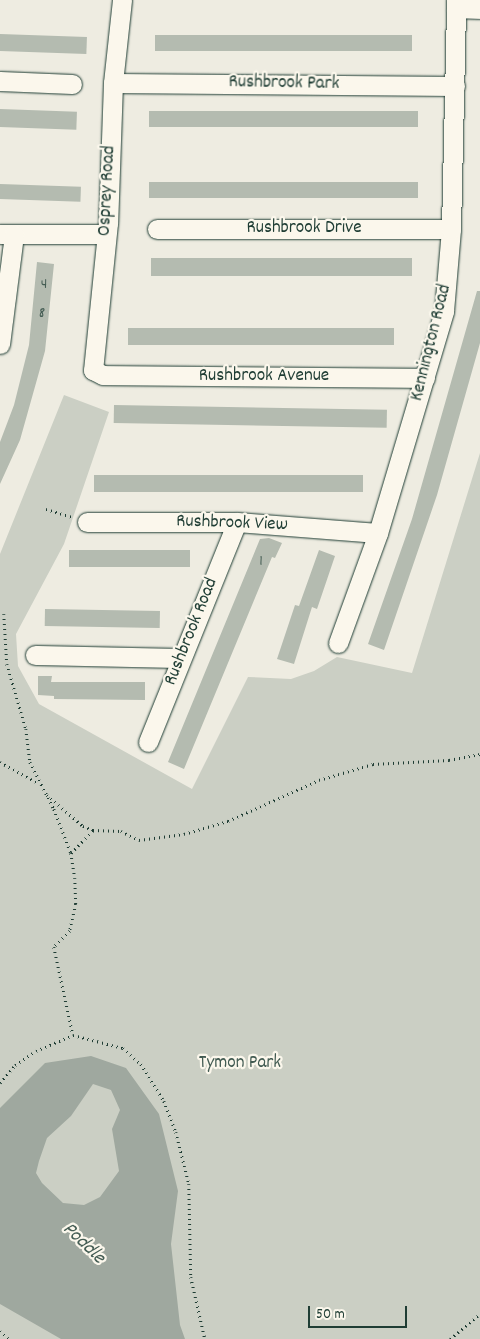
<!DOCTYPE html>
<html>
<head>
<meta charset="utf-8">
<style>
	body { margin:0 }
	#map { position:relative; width:480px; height:1339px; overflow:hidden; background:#eeece1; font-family:Dekko,sans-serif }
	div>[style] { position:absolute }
	.green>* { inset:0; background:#cbcfc4 }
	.water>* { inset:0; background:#9fa89f }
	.building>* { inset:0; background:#b4bbb0; transform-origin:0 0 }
	.path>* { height:2.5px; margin-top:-1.25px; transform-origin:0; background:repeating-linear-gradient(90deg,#1f3d34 0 1px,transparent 0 5px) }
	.roads { filter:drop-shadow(0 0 1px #1f3d34) drop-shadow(0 0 1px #1f3d34) }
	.minor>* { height:19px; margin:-9.5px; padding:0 9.5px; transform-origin:9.5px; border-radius:9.5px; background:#fbf7ec }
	span { translate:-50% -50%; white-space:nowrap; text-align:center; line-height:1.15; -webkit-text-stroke:4.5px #fbf7ec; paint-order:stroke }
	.number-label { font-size:16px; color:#445c53 }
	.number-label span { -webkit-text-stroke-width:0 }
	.street-label { font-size:19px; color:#1f3d34 }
	.park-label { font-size:19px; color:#415a51 }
	.water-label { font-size:20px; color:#455d54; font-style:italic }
	.scale { position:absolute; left:308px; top:1306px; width:99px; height:22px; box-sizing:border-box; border:2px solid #1f3d34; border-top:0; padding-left:6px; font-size:15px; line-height:18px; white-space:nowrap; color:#1f3d34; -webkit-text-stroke:4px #fbf7ec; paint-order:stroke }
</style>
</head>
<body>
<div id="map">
	<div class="green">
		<div style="clip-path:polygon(64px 395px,109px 412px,64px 544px,16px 634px,18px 666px,39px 704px,192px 789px,248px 677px,291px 679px,314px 671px,337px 657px,412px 673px,480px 453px,480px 1339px,0 1339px,0 554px)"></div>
	</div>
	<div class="water">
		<div style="clip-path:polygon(evenodd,91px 1056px,126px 1068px,159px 1114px,178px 1191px,171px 1244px,180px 1325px,185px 1339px,61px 1339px,0 1304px,0 1108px,45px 1063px,91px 1056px,93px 1084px,111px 1090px,120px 1110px,112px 1129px,119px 1171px,100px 1197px,84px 1205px,63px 1203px,42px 1183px,36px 1173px,39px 1161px,47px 1138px,71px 1116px,93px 1084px)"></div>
	</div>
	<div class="building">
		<div style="left:0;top:34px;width:87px;height:17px;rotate:2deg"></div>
		<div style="left:155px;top:35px;width:257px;height:16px"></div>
		<div style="left:0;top:109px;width:77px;height:18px;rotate:2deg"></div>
		<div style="left:149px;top:111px;width:269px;height:16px"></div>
		<div style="left:149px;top:182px;width:269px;height:16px"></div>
		<div style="left:0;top:184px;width:81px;height:15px;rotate:2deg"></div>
		<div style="left:151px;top:258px;width:261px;height:18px"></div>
		<div style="clip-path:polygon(37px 262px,54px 264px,45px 351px,20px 440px,0 484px,0 442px,14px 405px,29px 345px)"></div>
		<div style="clip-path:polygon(477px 291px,480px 291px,480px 343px,437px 495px,384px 650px,368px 644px,412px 519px)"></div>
		<div style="left:128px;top:328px;width:266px;height:17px"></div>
		<div style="left:114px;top:405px;width:273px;height:18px;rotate:1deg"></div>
		<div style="left:94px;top:475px;width:269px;height:17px"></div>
		<div style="clip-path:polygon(269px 538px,282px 543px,275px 558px,272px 557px,184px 769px,168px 762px,260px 539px)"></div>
		<div style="left:69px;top:550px;width:121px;height:17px"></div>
		<div style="clip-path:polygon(319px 550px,335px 556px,317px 609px,312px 607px,294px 664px,277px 659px,295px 605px,299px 606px)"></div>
		<div style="left:45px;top:609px;width:115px;height:17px;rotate:1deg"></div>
		<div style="clip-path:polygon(38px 676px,52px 676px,51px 682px,145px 682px,145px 700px,54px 699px,54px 696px,38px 695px)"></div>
	</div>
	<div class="path">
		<div style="left:46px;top:509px;width:28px;rotate:17deg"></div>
		<div style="left:4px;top:614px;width:50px;rotate:86.6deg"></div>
		<div style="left:7px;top:664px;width:68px;rotate:73.7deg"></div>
		<div style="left:26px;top:729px;width:33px;rotate:83deg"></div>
		<div style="left:30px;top:762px;width:53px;rotate:62.9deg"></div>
		<div style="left:54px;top:809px;width:47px;rotate:68.9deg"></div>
		<div style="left:71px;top:853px;width:25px;rotate:81deg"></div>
		<div style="left:75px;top:878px;width:26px;rotate:88deg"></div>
		<div style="left:76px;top:904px;width:28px;rotate:103deg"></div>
		<div style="left:70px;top:931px;width:23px;rotate:135deg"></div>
		<div style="left:54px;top:947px;width:90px;rotate:77.8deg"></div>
		<div style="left:0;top:762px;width:43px;rotate:28.9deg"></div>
		<div style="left:47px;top:795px;width:48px;rotate:40.7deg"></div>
		<div style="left:83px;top:826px;width:11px;rotate:22deg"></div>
		<div style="left:71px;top:853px;width:32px;rotate:-46deg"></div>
		<div style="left:93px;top:830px;width:28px;rotate:2deg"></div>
		<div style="left:121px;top:831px;width:20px;rotate:27deg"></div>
		<div style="left:139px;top:840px;width:45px;rotate:-7.6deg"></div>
		<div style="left:184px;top:834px;width:46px;rotate:-16.5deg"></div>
		<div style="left:228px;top:821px;width:100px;rotate:-24.3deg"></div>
		<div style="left:319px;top:780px;width:56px;rotate:-16.5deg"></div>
		<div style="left:373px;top:764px;width:76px;rotate:-3deg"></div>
		<div style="left:449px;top:760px;width:32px;rotate:-11deg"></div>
		<div style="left:0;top:1083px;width:23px;rotate:-50deg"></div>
		<div style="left:15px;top:1065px;width:25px;rotate:-34deg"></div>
		<div style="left:36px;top:1051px;width:40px;rotate:-23.4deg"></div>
		<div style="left:73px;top:1035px;width:52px;rotate:14.6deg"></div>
		<div style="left:123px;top:1048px;width:24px;rotate:42deg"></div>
		<div style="left:141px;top:1064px;width:44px;rotate:58.1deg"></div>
		<div style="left:164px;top:1101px;width:33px;rotate:69deg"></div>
		<div style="left:176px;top:1132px;width:54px;rotate:76deg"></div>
		<div style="left:189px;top:1184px;width:93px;rotate:88.8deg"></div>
		<div style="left:191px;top:1277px;width:64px;rotate:77.3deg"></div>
		<div style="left:0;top:1331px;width:12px;rotate:42deg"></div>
		<div style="left:450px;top:1339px;width:39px;rotate:-40deg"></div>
	</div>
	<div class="roads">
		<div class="minor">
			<div style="left:122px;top:0;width:83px;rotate:96.2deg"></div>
			<div style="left:113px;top:83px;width:140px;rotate:92deg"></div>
			<div style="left:108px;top:223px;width:148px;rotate:95.8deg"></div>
			<div style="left:93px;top:370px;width:11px;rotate:27deg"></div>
			<div style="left:103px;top:375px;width:322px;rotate:0.5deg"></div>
			<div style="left:456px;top:8px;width:24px;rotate:2deg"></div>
			<div style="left:0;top:81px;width:72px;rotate:2.4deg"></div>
			<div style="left:113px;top:83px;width:342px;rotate:0.5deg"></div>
			<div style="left:157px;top:229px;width:294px"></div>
			<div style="left:0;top:234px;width:106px"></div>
			<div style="left:0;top:344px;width:110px;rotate:-82.7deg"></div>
			<div style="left:87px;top:522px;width:150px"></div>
			<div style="left:237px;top:522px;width:141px;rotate:4.5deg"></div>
			<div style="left:338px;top:643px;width:117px;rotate:-70deg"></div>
			<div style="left:378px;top:533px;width:232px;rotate:-73.4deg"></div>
			<div style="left:444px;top:311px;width:82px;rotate:-85.1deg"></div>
			<div style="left:451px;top:229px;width:229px;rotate:-88.7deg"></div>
			<div style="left:35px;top:655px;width:146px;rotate:1.2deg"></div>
			<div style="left:148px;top:742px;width:237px;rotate:-68deg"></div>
		</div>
	</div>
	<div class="number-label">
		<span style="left:44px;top:285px">4</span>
		<span style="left:42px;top:314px">8</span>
		<span style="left:261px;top:562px">1</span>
	</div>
	<div class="street-label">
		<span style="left:284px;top:84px;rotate:1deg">Rushbrook Park</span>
		<span style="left:108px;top:191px;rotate:-87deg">Osprey Road</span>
		<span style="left:304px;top:229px">Rushbrook Drive</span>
		<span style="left:432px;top:343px;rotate:-76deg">Kennington Road</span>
		<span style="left:264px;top:377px">Rushbrook Avenue</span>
		<span style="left:232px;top:524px;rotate:2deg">Rushbrook View</span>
		<span style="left:192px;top:632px;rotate:-68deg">Rushbrook Road</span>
	</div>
	<div class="park-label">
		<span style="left:240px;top:1064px">Tymon Park</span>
	</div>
	<div class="water-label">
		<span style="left:83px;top:1244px;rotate:44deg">Poddle</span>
	</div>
	<div class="scale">50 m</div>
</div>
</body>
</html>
